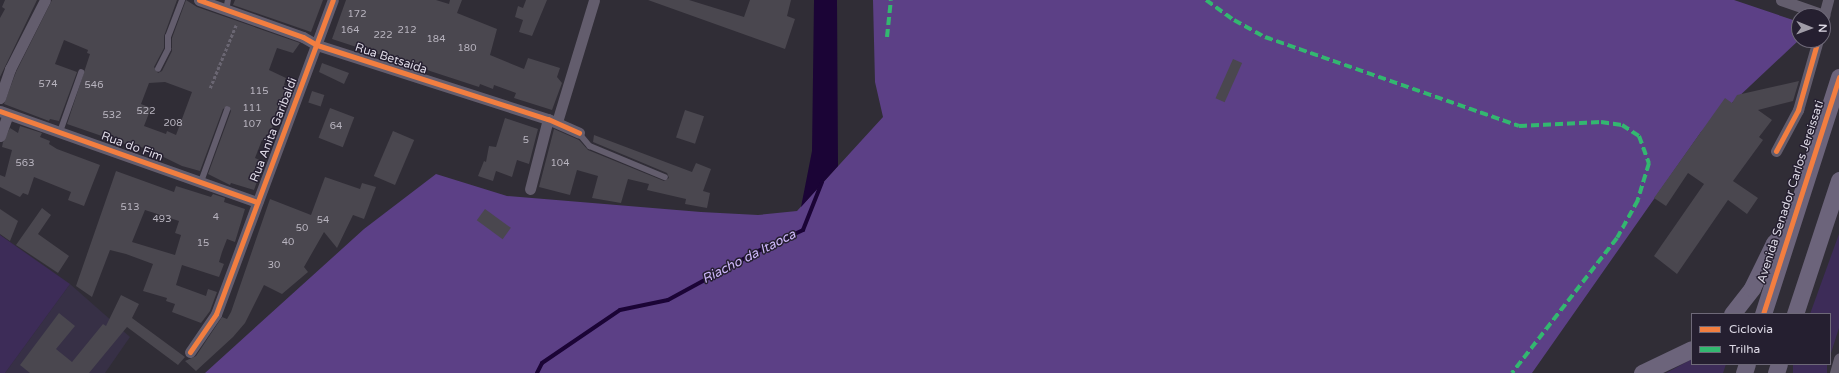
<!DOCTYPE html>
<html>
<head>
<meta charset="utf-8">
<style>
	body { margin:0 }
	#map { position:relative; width:1839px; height:373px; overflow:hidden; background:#302d36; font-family:"Varela Round",sans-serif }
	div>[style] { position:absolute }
	.built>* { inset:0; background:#373046 }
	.green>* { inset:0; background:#3d2c58; transform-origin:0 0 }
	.forest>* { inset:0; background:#5c4086 }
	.water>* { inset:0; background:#1b0436 }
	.stream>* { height:4px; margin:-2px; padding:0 2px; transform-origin:2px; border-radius:2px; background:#1b0436 }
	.building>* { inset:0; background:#4a474f; transform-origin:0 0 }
	.path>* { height:2.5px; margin-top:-1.25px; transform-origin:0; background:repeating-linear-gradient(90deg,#6a6672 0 3px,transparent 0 5px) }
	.service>* { height:5.5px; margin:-2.75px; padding:0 2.75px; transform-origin:2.75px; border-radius:2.75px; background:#635d6d }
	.minor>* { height:11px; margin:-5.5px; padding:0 5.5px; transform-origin:5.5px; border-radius:5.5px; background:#635d6d }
	.primary>* { height:17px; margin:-8.5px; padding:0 8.5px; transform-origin:8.5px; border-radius:8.5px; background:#6c647b }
	.quiet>* { height:4px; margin-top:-2px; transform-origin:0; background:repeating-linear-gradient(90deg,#33b770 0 8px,transparent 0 12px) }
	.cycleway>* { height:5px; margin:-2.5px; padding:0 2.5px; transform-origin:2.5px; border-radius:2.5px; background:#f27e40 }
	span { translate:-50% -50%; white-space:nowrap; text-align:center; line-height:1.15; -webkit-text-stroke:3px #251f30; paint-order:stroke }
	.number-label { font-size:10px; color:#b8b4bf }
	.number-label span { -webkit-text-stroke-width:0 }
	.street-label { font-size:12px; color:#dcd8e4 }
	.water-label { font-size:13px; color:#cfb8fb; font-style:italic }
	.legend { position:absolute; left:1691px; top:313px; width:140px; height:52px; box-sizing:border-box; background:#251f30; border:1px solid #6e6978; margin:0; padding:5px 7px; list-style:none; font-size:12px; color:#dcd8e4 }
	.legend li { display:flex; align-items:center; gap:8px; height:20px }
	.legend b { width:20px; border:1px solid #6e6978 }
	.north { position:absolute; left:1791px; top:8px; width:40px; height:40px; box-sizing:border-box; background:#251f30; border:1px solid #6e6978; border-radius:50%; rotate:91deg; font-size:11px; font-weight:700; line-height:16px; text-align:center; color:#dcd8e4 }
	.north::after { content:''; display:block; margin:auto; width:14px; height:18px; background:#a09ca7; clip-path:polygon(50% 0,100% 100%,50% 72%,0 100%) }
</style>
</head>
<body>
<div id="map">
	<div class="built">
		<div style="clip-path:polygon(70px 284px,130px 337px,105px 373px,5px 373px)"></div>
	</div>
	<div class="green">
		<div style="clip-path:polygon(1839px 234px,1839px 328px,1830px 356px,1830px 314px,1810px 314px)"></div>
		<div style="clip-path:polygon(0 235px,70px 284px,5px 373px,0 373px)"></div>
		<div style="clip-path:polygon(1692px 359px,1692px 364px,1726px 364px,1723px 373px,1666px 373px)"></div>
		<div style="left:1793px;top:364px;width:34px;height:9px"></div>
	</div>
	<div class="forest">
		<div style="clip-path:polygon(873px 0,1734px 0,1799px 22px,1799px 40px,1701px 132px,1532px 373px,205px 373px,364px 229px,436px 174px,507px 196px,701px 212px,758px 215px,797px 211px,883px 117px,875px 82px)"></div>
	</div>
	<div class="water">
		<div style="clip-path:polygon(814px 0,837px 0,838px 166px,801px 207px,812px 151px)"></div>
	</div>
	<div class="stream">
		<div style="left:537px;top:373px;width:11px;rotate:-63deg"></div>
		<div style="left:542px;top:363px;width:94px;rotate:-34.2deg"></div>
		<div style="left:620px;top:310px;width:49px;rotate:-11.8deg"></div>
		<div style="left:668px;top:300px;width:100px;rotate:-28.6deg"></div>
		<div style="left:756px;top:252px;width:52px;rotate:-25.1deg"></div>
		<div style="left:803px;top:230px;width:52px;rotate:-68.4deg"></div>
	</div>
	<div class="building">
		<div style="clip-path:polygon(5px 0,37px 0,0 77px,0 18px,5px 9px,2px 7px)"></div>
		<div style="clip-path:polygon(evenodd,52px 0,177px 0,164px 36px,164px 48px,154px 67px,158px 73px,162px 71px,172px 51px,172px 38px,186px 0,197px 7px,300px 43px,293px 53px,277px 48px,269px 70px,286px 78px,284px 85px,289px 87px,273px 123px,270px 143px,262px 140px,255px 158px,264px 162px,254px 190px,231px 183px,230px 185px,208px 174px,231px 111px,228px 106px,223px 109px,200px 171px,182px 166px,145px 148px,125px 144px,67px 124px,90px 54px,87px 53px,88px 50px,64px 40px,55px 64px,77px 72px,59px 121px,50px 119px,49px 121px,4px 104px,16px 72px,52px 0,165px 82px,192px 92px,176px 135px,167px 131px,166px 134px,144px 126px,151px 108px,141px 104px,149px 83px,165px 82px)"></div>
		<div style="clip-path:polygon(235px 0,323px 0,311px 32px,233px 5px)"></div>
		<div style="clip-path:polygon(346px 0,436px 0,449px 4px,450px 0,462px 0,457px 13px,497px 29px,490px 55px,524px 69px,528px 58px,560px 68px,557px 77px,562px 83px,552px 110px,514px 98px,516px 93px,494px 85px,493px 89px,480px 84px,479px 87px,332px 39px)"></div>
		<div style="clip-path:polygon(526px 0,547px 0,532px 36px,519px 32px,523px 20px,515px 17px,518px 6px,523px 8px)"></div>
		<div style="clip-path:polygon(648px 0,689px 0,744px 17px,750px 0,791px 0,787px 16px,795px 19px,785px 49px)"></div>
		<div style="left:1233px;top:59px;width:10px;height:43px;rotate:24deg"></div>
		<div style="clip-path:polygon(322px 63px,349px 73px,344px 84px,319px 72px)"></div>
		<div style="clip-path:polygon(1799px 81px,1793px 101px,1758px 110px,1772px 120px,1759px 137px,1763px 140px,1733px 181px,1758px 198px,1747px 214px,1728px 200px,1677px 274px,1654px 256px,1704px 184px,1688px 173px,1666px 206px,1654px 198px,1725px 98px,1732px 103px,1737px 95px)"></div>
		<div style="left:312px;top:91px;width:13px;height:12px;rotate:18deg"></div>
		<div style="left:330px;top:108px;width:26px;height:32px;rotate:21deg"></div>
		<div style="left:685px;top:110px;width:20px;height:29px;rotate:18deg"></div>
		<div style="clip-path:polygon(505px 118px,538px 129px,529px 164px,517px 160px,512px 177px,496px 171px,493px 181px,478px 176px,484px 161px,486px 162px,489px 146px,496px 147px)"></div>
		<div style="clip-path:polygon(20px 126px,42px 133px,40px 137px,50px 141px,49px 144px,57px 149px,100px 165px,84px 206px,68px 200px,71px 192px,34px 177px,28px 195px,23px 193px,20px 197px,0 187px,0 175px,5px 177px,12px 150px,2px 147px,3px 142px,10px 128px,18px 133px)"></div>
		<div style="clip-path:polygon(554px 129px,579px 140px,588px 150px,664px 181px,669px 178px,667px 173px,593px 142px,594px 135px,692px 172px,696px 163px,711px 169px,703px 191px,710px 193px,707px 208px,685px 204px,686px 199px,647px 190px,649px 184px,628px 179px,621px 203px,592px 198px,598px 176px,577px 170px,570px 195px,539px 187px)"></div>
		<div style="left:393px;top:131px;width:23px;height:49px;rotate:23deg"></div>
		<div style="clip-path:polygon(evenodd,116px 171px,174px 192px,176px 186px,211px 197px,213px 194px,225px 198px,224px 202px,245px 209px,235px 242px,227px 239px,222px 252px,219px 262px,224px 264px,219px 277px,182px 265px,176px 285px,206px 296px,208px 289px,217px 292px,210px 311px,201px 323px,172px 312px,175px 304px,166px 301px,167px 298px,143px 291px,153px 264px,126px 254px,110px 250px,92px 297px,76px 286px,116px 171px,145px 210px,179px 221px,175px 233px,181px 235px,175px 255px,132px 242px,145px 210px)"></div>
		<div style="clip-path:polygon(325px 177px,360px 189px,362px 183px,376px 187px,364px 219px,353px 215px,337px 248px,324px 232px,304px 267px,308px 272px,282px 294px,264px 285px,245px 323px,233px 337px,196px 371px,185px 361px,196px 356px,222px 317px,227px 319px,231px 312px,270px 199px,311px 215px)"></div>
		<div style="clip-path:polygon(42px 208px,51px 215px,38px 234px,69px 256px,58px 273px,16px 245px)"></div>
		<div style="clip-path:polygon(0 209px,18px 221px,10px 241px,0 234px)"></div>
		<div style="left:485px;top:209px;width:32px;height:14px;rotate:36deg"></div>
		<div style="clip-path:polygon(121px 295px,139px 304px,132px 318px,185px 357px,178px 365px,127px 327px,89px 373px,30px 373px,20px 365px,59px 313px,75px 326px,56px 349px,72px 362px,103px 324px,106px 326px)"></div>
	</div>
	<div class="path">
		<div style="left:210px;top:88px;width:68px;rotate:-67.6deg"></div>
	</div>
	<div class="service">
		<div style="left:226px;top:11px;width:11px;rotate:-80deg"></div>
		<div style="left:158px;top:69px;width:22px;rotate:-63deg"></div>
		<div style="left:168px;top:49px;width:12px;rotate:-90deg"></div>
		<div style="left:168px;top:37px;width:40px;rotate:-69deg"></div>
		<div style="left:60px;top:132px;width:63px;rotate:-70.4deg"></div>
		<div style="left:579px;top:133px;width:17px;rotate:50deg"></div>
		<div style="left:590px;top:146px;width:81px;rotate:22.5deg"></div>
		<div style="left:201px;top:182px;width:77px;rotate:-70.1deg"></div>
	</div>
	<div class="minor">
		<div style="left:199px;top:0;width:110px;rotate:19.6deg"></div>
		<div style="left:303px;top:37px;width:16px;rotate:30deg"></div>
		<div style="left:317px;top:45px;width:243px;rotate:17.8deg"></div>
		<div style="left:548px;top:119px;width:34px;rotate:24deg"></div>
		<div style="left:1781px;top:0;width:46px;rotate:19.2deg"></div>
		<div style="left:1823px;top:19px;width:20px;rotate:-75deg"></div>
		<div style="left:0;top:98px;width:31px;rotate:-71deg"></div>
		<div style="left:10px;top:69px;width:77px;rotate:-63.1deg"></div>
		<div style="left:0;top:111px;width:273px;rotate:19.5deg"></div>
		<div style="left:557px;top:122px;width:127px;rotate:-73.1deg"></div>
		<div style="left:0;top:136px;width:23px;rotate:-70deg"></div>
		<div style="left:1776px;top:151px;width:47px;rotate:-61.8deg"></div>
		<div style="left:1798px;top:110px;width:73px;rotate:-74.1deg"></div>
		<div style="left:530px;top:189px;width:72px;rotate:-75.6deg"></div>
		<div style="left:190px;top:352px;width:46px;rotate:-55.6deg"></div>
		<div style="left:216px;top:314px;width:335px;rotate:-69.6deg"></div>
		<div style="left:1835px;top:373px;width:15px;rotate:-74deg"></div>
	</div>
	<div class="primary">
		<div style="left:1732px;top:314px;width:33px;rotate:-52deg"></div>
		<div style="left:1752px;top:288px;width:50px;rotate:-63.9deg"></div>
		<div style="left:1774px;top:243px;width:18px;rotate:-47deg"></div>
		<div style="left:1763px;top:314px;width:249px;rotate:-72.2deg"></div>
		<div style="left:1795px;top:314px;width:141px;rotate:-71.8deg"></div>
		<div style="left:1642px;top:373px;width:55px;rotate:-25.6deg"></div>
		<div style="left:1744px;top:373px;width:9px;rotate:-72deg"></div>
		<div style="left:1776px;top:373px;width:9px;rotate:-72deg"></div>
	</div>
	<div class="quiet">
		<div style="left:1206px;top:0;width:34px;rotate:36deg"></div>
		<div style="left:1234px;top:20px;width:35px;rotate:29deg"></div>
		<div style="left:1265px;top:37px;width:269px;rotate:19.3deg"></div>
		<div style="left:1519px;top:126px;width:82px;rotate:-2.8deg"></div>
		<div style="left:1601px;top:122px;width:21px;rotate:8deg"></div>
		<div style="left:1622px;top:125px;width:20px;rotate:33deg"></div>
		<div style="left:1639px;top:136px;width:29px;rotate:70deg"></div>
		<div style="left:1649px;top:163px;width:39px;rotate:107deg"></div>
		<div style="left:1638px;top:200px;width:43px;rotate:118.9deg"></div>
		<div style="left:1617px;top:238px;width:171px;rotate:127.9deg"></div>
		<div style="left:887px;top:37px;width:37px;rotate:-84deg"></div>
	</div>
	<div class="cycleway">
		<div style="left:199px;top:0;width:110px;rotate:19.6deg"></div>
		<div style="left:303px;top:37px;width:16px;rotate:30deg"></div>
		<div style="left:317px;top:45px;width:243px;rotate:17.8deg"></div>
		<div style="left:548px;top:119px;width:34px;rotate:24deg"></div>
		<div style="left:0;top:111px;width:273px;rotate:19.5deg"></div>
		<div style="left:1776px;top:151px;width:47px;rotate:-61.8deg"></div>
		<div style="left:1798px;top:110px;width:73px;rotate:-74.1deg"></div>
		<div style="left:1763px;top:314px;width:249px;rotate:-72.2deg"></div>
		<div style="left:190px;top:352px;width:46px;rotate:-55.6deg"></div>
		<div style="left:216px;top:314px;width:335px;rotate:-69.6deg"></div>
	</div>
	<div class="number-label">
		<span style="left:357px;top:15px">172</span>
		<span style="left:350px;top:31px">164</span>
		<span style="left:407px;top:31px">212</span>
		<span style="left:383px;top:36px">222</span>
		<span style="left:436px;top:40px">184</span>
		<span style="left:467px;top:49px">180</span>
		<span style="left:48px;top:85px">574</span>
		<span style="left:94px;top:86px">546</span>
		<span style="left:259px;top:92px">115</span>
		<span style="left:252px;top:109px">111</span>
		<span style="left:146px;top:112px">522</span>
		<span style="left:112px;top:116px">532</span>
		<span style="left:173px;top:124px">208</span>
		<span style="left:252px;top:125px">107</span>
		<span style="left:336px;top:127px">64</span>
		<span style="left:526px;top:141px">5</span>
		<span style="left:25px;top:164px">563</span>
		<span style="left:560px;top:164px">104</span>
		<span style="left:130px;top:208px">513</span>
		<span style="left:216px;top:218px">4</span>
		<span style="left:162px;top:220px">493</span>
		<span style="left:323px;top:221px">54</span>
		<span style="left:302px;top:229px">50</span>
		<span style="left:288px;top:243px">40</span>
		<span style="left:203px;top:244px">15</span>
		<span style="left:274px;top:266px">30</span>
	</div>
	<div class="street-label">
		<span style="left:391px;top:59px;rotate:18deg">Rua Betsaida</span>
		<span style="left:274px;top:130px;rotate:-69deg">Rua Anita Garibaldi</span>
		<span style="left:132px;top:147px;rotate:20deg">Rua do Fim</span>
		<span style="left:1791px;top:192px;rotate:-72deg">Avenida Senador Carlos Jereissati</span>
	</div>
	<div class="water-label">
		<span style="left:749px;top:257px;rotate:-27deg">Riacho da Itaoca</span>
	</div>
	<ul class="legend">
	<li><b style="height:5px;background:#f27e40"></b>Ciclovia</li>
	<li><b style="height:5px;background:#33b770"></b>Trilha</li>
	</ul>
	<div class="north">N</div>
</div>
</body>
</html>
